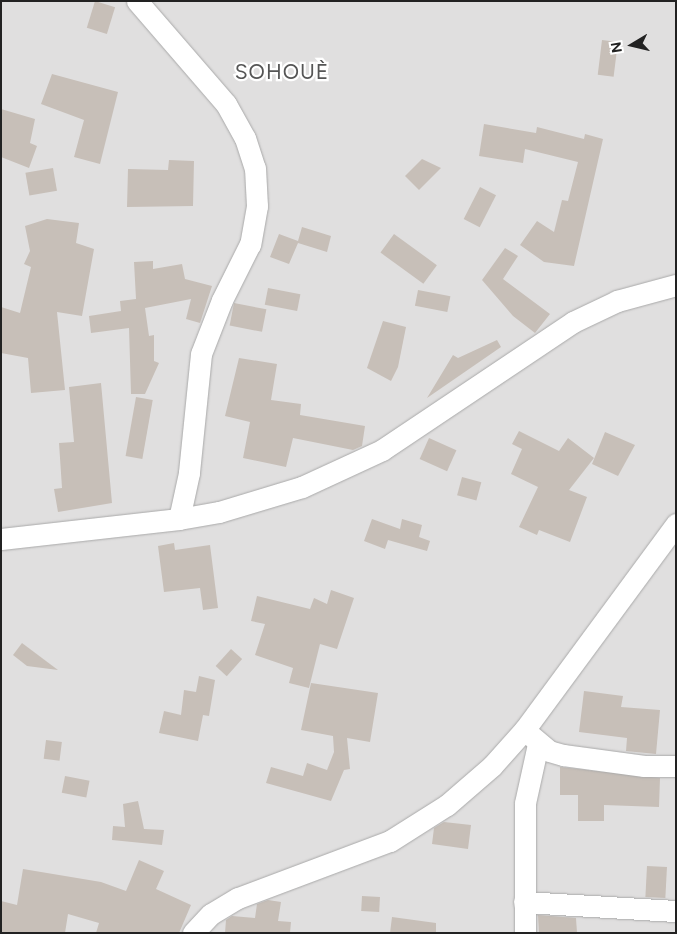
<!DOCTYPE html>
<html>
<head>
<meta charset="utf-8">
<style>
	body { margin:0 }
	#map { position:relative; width:677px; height:934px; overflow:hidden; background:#f2efe9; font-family:Figtree,sans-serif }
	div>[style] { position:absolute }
	.residential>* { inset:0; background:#e0dfdf; transform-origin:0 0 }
	.building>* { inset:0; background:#c7bfb8; transform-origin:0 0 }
	.roads { filter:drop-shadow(0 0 1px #a9a9a9) drop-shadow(0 0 1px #a9a9a9) }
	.street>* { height:21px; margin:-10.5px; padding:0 10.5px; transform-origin:10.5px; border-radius:10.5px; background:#fff }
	span { translate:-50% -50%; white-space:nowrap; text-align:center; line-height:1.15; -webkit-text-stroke:4.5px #fff; paint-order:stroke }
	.quarter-label { font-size:21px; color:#555; letter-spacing:1px }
	.frame { position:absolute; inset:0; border:2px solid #222; pointer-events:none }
	.north { position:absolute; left:607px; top:20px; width:50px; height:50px; -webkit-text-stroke:4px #fff; paint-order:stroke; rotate:261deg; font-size:14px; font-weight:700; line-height:20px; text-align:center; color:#222 }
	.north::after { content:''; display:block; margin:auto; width:18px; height:22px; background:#222; clip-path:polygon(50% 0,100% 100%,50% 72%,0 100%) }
</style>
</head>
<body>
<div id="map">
	<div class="residential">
		<div style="left:1px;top:1px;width:675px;height:932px"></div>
	</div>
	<div class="building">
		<div style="left:95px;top:1px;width:21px;height:28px;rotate:17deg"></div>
		<div style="left:602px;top:40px;width:16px;height:35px;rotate:7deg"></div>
		<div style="clip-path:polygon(52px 74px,118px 92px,100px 164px,74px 157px,84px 120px,41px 104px)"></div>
		<div style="clip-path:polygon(1px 109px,35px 119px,30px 143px,37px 146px,29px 168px,1px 157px)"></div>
		<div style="clip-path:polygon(484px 124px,536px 133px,537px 127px,584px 139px,585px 134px,603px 139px,574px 266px,544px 262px,520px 245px,537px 221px,554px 232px,562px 200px,568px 201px,578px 162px,525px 149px,523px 163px,479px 156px)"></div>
		<div style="clip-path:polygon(422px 159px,441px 168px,419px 190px,405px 176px)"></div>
		<div style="clip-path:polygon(169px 160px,194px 161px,193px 206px,127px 207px,128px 169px,168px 170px)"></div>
		<div style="left:53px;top:168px;width:23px;height:28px;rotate:80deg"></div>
		<div style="left:480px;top:187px;width:18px;height:36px;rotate:27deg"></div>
		<div style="clip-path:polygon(47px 219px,79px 223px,76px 243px,94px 249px,82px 316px,57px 312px,65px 390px,31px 393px,28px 358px,1px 353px,1px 307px,20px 313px,31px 267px,24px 264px,30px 251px,25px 226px)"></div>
		<div style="clip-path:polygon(302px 227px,331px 236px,327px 252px,298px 243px,289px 264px,270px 257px,279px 234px,298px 241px)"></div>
		<div style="left:394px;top:234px;width:53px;height:23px;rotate:36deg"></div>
		<div style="clip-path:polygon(505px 248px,518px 256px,503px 279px,550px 314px,535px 333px,513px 316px,482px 280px)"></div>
		<div style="clip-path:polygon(153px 261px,153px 269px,182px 264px,185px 279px,212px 286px,200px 323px,186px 319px,191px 299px,145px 308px,149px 336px,154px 335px,154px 361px,159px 363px,145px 394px,131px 394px,129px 328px,91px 333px,89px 316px,121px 311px,120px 301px,136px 299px,134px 262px)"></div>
		<div style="left:268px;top:288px;width:33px;height:17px;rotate:11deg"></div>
		<div style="left:418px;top:290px;width:33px;height:16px;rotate:11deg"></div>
		<div style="left:234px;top:303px;width:33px;height:23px;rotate:11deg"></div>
		<div style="clip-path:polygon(383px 321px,406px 327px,398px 367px,391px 381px,367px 368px)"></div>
		<div style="clip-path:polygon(497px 340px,501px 347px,427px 398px,453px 355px,458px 358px)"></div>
		<div style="clip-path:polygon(239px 358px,277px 364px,271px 400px,301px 404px,300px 415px,365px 426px,362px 446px,353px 450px,293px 438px,286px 467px,243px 458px,250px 422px,225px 416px)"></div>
		<div style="clip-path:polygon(101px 383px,112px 503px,58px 512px,54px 489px,62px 488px,59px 443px,74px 442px,69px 387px)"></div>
		<div style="left:136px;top:397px;width:17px;height:60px;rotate:10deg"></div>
		<div style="clip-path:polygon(519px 431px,559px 451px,568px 438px,594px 458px,569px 490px,587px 497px,570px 542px,539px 530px,537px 535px,519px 527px,538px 487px,511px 474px,522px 449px,512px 444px)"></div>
		<div style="clip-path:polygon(605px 432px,635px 445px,618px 476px,592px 464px)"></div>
		<div style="left:429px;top:438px;width:30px;height:23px;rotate:24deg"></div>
		<div style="left:462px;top:477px;width:20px;height:19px;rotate:15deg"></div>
		<div style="clip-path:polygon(372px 519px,400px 529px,402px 519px,422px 525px,419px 537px,430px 541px,427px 551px,388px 540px,385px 549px,364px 541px)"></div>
		<div style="clip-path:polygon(174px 543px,175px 550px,210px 545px,218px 608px,203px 610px,200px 588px,164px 592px,158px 546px)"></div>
		<div style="clip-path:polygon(331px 590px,354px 598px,337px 649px,320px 644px,309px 688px,289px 683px,293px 668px,255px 655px,265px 624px,251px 621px,257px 596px,310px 609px,314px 598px,327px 604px)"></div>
		<div style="clip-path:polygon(22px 643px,58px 670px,27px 666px,13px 655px)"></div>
		<div style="left:231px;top:649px;width:15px;height:23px;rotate:42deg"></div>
		<div style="clip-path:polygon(199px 676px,215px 680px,209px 716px,203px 715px,198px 741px,159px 733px,164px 711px,181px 715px,184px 690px,196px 692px)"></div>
		<div style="clip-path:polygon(311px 683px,378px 693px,370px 742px,347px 738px,350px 769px,344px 770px,331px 801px,266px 783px,271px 767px,303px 776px,307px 763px,327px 770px,334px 752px,333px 736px,301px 730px)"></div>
		<div style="clip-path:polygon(584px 691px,623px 696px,621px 707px,660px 710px,656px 754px,626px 751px,627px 738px,579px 732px)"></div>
		<div style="left:46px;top:740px;width:16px;height:19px;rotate:7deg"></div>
		<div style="clip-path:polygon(560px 767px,660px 778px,659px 807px,604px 805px,604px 821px,578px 821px,578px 795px,560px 795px)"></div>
		<div style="left:65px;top:776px;width:25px;height:17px;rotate:11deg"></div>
		<div style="clip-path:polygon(138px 801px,144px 829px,164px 830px,162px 845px,112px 840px,113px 826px,125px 827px,123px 804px)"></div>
		<div style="clip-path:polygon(444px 822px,471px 825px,468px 849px,432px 844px,434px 828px)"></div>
		<div style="clip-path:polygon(139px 860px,164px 871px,156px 889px,191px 905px,179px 933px,96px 933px,99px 923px,68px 914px,65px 933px,1px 933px,1px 901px,17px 905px,23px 869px,101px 882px,126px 891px)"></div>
		<div style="left:647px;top:866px;width:20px;height:31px;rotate:3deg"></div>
		<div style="left:362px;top:896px;width:18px;height:15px;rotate:3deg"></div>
		<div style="clip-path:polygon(268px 900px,281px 902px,278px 921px,291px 922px,290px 933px,225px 933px,226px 920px,232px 916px,255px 918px,257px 904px)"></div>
		<div style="clip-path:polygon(538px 915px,576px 918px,577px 933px,539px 933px)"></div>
		<div style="clip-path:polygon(392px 917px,436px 923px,436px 933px,390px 933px)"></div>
	</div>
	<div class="roads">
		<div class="street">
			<div style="left:137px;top:1px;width:136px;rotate:49.2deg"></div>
			<div style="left:226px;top:104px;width:39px;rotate:61deg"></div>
			<div style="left:245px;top:138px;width:32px;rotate:72deg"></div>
			<div style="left:255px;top:168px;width:38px;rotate:87deg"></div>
			<div style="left:257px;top:206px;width:39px;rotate:100deg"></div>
			<div style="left:250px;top:244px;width:63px;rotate:116.6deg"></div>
			<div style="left:222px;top:300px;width:58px;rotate:111.3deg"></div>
			<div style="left:201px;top:354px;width:120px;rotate:95.8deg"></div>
			<div style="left:189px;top:473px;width:47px;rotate:102.3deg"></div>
			<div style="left:1px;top:539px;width:179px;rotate:-6.4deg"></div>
			<div style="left:179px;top:519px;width:41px;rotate:-9.9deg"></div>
			<div style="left:219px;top:512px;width:87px;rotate:-16.8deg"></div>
			<div style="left:302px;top:487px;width:88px;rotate:-24.8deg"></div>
			<div style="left:382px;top:450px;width:230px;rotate:-33.8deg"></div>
			<div style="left:573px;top:322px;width:49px;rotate:-25.5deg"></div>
			<div style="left:617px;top:301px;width:61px;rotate:-15.2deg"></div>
			<div style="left:529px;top:734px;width:26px;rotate:40deg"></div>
			<div style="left:549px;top:751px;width:15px;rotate:16deg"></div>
			<div style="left:563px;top:755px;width:82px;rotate:7.7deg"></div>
			<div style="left:644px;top:766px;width:32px"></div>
			<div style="left:524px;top:902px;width:152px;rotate:3.4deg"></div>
			<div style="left:193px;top:933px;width:26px;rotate:-47deg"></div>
			<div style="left:211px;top:914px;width:31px;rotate:-31deg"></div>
			<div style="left:238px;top:898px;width:162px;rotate:-20.6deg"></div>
			<div style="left:390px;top:841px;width:67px;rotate:-32.3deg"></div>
			<div style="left:447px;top:805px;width:60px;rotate:-40.9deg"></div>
			<div style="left:492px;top:766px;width:50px;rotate:-48.3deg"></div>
			<div style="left:525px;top:729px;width:255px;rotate:-53.6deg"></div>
			<div style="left:525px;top:933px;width:130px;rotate:-90deg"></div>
			<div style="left:525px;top:803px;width:60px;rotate:-77.6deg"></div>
		</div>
	</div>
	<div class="quarter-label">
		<span style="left:282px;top:72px">SOHOUÈ</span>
	</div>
	<div class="frame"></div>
	<div class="north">N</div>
</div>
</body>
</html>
